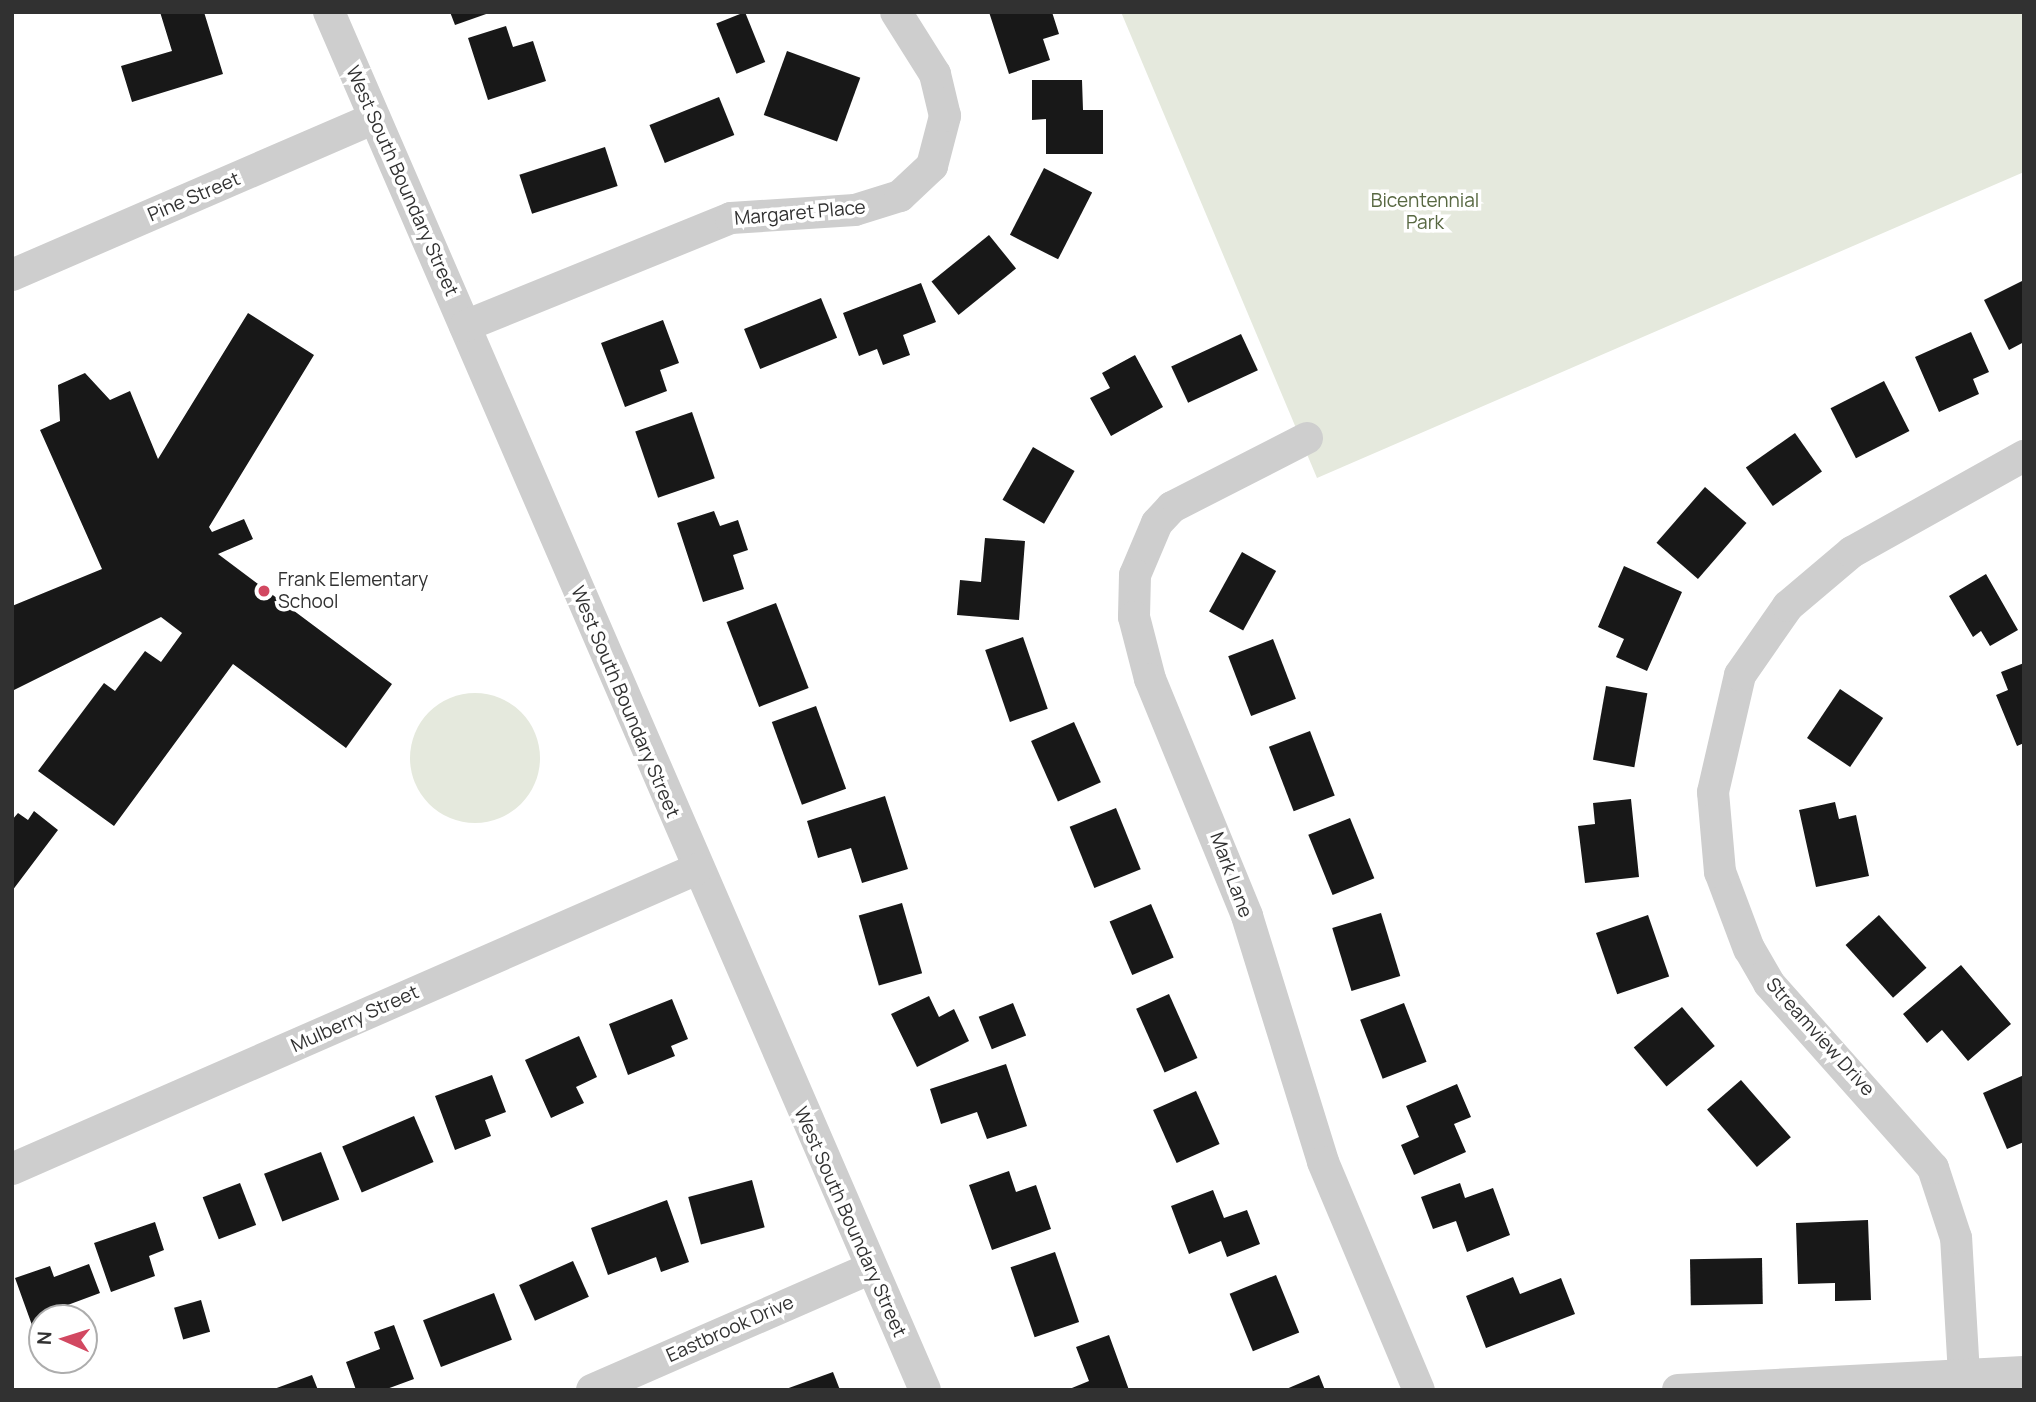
<!DOCTYPE html>
<html>
<head>
<meta charset="utf-8">
<style>
	body { margin:0 }
	#map { position:relative; width:2036px; height:1402px; overflow:hidden; background:#fff; font-family:Manrope,sans-serif }
	div>[style] { position:absolute }
	.green>* { inset:0; background:#e5e9dd }
	.round { border-radius:50% }
	.building>* { inset:0; background:#181818; transform-origin:0 0 }
	.minor>* { height:32px; margin:-16px; padding:0 16px; transform-origin:16px; border-radius:16px; background:#cecece }
	.dots>* { width:19px; height:19px; translate:-50% -50%; box-sizing:border-box; border:4px solid #fff; border-radius:50% }
	span { translate:-50% -50%; white-space:nowrap; text-align:center; line-height:1.15; -webkit-text-stroke:7px #fff; paint-order:stroke }
	.street-label { font-size:19px; color:#313131 }
	.park-label { font-size:19px; color:#586842 }
	.poi-label { font-size:19px; color:#313131 }
	.left { translate:0 -50%; text-align:left }
	.frame { position:absolute; inset:0; border:14px solid #313131; pointer-events:none }
	.north { position:absolute; left:28px; top:1304px; width:70px; height:70px; box-sizing:border-box; background:#fff; border:2px solid #adadad; border-radius:50%; rotate:273deg; font-size:19px; font-weight:700; line-height:28px; text-align:center; color:#313131 }
	.north::after { content:''; display:block; margin:auto; width:24px; height:32px; background:#d24861; clip-path:polygon(50% 0,100% 100%,50% 72%,0 100%) }
</style>
</head>
<body>
<div id="map">
	<div class="green">
		<div style="clip-path:polygon(1121px 12px,2024px 12px,2024px 172px,1317px 478px)"></div>
		<div class="round" style="left:410px;top:693px;width:130px;height:130px"></div>
	</div>
	<div class="building">
		<div style="clip-path:polygon(160px 12px,204px 12px,223px 74px,132px 102px,121px 66px,172px 51px)"></div>
		<div style="clip-path:polygon(450px 12px,489px 12px,489px 13px,455px 25px)"></div>
		<div style="left:745px;top:12px;width:54px;height:31px;rotate:68deg"></div>
		<div style="clip-path:polygon(989px 12px,1052px 12px,1059px 34px,1043px 39px,1050px 60px,1009px 74px)"></div>
		<div style="clip-path:polygon(506px 26px,513px 47px,533px 41px,546px 81px,488px 100px,468px 38px)"></div>
		<div style="left:787px;top:51px;width:78px;height:68px;rotate:20deg"></div>
		<div style="clip-path:polygon(1032px 80px,1082px 80px,1083px 110px,1103px 110px,1103px 154px,1046px 154px,1046px 119px,1032px 120px)"></div>
		<div style="left:719px;top:97px;width:41px;height:75px;rotate:68deg"></div>
		<div style="left:605px;top:147px;width:41px;height:90px;rotate:72deg"></div>
		<div style="left:1044px;top:168px;width:54px;height:75px;rotate:27deg"></div>
		<div style="left:989px;top:235px;width:43px;height:74px;rotate:51deg"></div>
		<div style="clip-path:polygon(2024px 280px,2024px 342px,2009px 350px,1984px 300px)"></div>
		<div style="clip-path:polygon(921px 283px,936px 322px,903px 335px,910px 355px,883px 365px,877px 349px,859px 356px,843px 313px)"></div>
		<div style="left:821px;top:298px;width:43px;height:83px;rotate:68deg"></div>
		<div style="clip-path:polygon(248px 313px,314px 355px,209px 527px,212px 532px,244px 519px,253px 539px,218px 554px,392px 684px,346px 748px,233px 664px,114px 826px,38px 771px,104px 683px,115px 691px,145px 651px,161px 662px,182px 633px,161px 617px,12px 691px,12px 606px,102px 569px,40px 430px,60px 421px,58px 385px,85px 373px,110px 400px,130px 391px,158px 459px)"></div>
		<div style="clip-path:polygon(663px 320px,679px 363px,660px 370px,667px 391px,625px 407px,601px 343px)"></div>
		<div style="clip-path:polygon(1971px 332px,1989px 372px,1973px 379px,1979px 394px,1939px 412px,1915px 357px)"></div>
		<div style="left:1241px;top:334px;width:40px;height:77px;rotate:65deg"></div>
		<div style="clip-path:polygon(1135px 355px,1163px 407px,1111px 436px,1090px 398px,1110px 388px,1102px 373px)"></div>
		<div style="left:1884px;top:381px;width:56px;height:60px;rotate:63deg"></div>
		<div style="left:692px;top:412px;width:70px;height:60px;rotate:71deg"></div>
		<div style="left:1795px;top:433px;width:47px;height:60px;rotate:55deg"></div>
		<div style="left:1033px;top:447px;width:48px;height:61px;rotate:30deg"></div>
		<div style="left:1705px;top:487px;width:55px;height:74px;rotate:41deg"></div>
		<div style="clip-path:polygon(714px 511px,720px 526px,738px 520px,748px 550px,733px 555px,744px 589px,703px 602px,677px 523px)"></div>
		<div style="clip-path:polygon(985px 538px,1025px 541px,1019px 620px,957px 615px,960px 580px,981px 582px)"></div>
		<div style="left:1242px;top:552px;width:39px;height:68px;rotate:29deg"></div>
		<div style="clip-path:polygon(1624px 566px,1682px 592px,1647px 671px,1616px 657px,1624px 639px,1598px 627px)"></div>
		<div style="clip-path:polygon(1986px 574px,2018px 630px,1990px 646px,1981px 631px,1973px 637px,1949px 596px)"></div>
		<div style="left:776px;top:603px;width:91px;height:53px;rotate:69deg"></div>
		<div style="left:1023px;top:637px;width:76px;height:40px;rotate:71deg"></div>
		<div style="left:1273px;top:639px;width:64px;height:48px;rotate:69deg"></div>
		<div style="clip-path:polygon(2024px 663px,2024px 743px,2017px 746px,1996px 695px,2008px 690px,2001px 672px)"></div>
		<div style="left:1606px;top:686px;width:42px;height:75px;rotate:10deg"></div>
		<div style="left:1840px;top:689px;width:52px;height:59px;rotate:34deg"></div>
		<div style="left:816px;top:706px;width:88px;height:47px;rotate:70deg"></div>
		<div style="left:1074px;top:722px;width:66px;height:47px;rotate:66deg"></div>
		<div style="left:1310px;top:731px;width:69px;height:44px;rotate:69deg"></div>
		<div style="clip-path:polygon(885px 796px,908px 869px,862px 883px,851px 848px,818px 858px,807px 821px)"></div>
		<div style="clip-path:polygon(1631px 799px,1639px 877px,1585px 883px,1578px 826px,1595px 824px,1593px 803px)"></div>
		<div style="clip-path:polygon(1835px 802px,1839px 819px,1856px 815px,1869px 876px,1816px 887px,1799px 810px)"></div>
		<div style="left:1116px;top:808px;width:66px;height:50px;rotate:68deg"></div>
		<div style="clip-path:polygon(34px 811px,58px 830px,12px 891px,12px 820px,18px 813px,28px 820px)"></div>
		<div style="left:1350px;top:818px;width:65px;height:45px;rotate:68deg"></div>
		<div style="left:902px;top:903px;width:73px;height:45px;rotate:74deg"></div>
		<div style="left:1151px;top:904px;width:58px;height:45px;rotate:67deg"></div>
		<div style="left:1381px;top:913px;width:66px;height:51px;rotate:73deg"></div>
		<div style="left:1648px;top:915px;width:65px;height:55px;rotate:71deg"></div>
		<div style="left:1879px;top:915px;width:71px;height:45px;rotate:48deg"></div>
		<div style="clip-path:polygon(1961px 965px,2011px 1024px,1968px 1061px,1942px 1030px,1927px 1043px,1903px 1014px)"></div>
		<div style="left:1169px;top:994px;width:70px;height:36px;rotate:66deg"></div>
		<div style="clip-path:polygon(929px 996px,939px 1017px,954px 1009px,969px 1041px,917px 1067px,891px 1014px)"></div>
		<div style="clip-path:polygon(672px 999px,688px 1039px,671px 1046px,675px 1056px,628px 1075px,609px 1024px)"></div>
		<div style="left:1013px;top:1003px;width:35px;height:37px;rotate:68deg"></div>
		<div style="left:1404px;top:1003px;width:63px;height:47px;rotate:69deg"></div>
		<div style="left:1682px;top:1007px;width:51px;height:63px;rotate:50deg"></div>
		<div style="clip-path:polygon(579px 1036px,597px 1077px,576px 1087px,584px 1103px,551px 1118px,525px 1060px)"></div>
		<div style="clip-path:polygon(1006px 1064px,1027px 1126px,987px 1139px,977px 1112px,941px 1124px,930px 1089px)"></div>
		<div style="clip-path:polygon(492px 1075px,506px 1112px,485px 1120px,491px 1136px,455px 1150px,435px 1096px)"></div>
		<div style="clip-path:polygon(2024px 1075px,2024px 1142px,2007px 1149px,1983px 1093px)"></div>
		<div style="left:1741px;top:1080px;width:76px;height:45px;rotate:49deg"></div>
		<div style="clip-path:polygon(1457px 1084px,1471px 1117px,1454px 1124px,1466px 1152px,1414px 1175px,1401px 1145px,1419px 1137px,1406px 1106px)"></div>
		<div style="left:1196px;top:1091px;width:58px;height:47px;rotate:66deg"></div>
		<div style="left:414px;top:1116px;width:50px;height:78px;rotate:67deg"></div>
		<div style="left:321px;top:1152px;width:51px;height:61px;rotate:69deg"></div>
		<div style="clip-path:polygon(1009px 1171px,1016px 1192px,1036px 1185px,1051px 1229px,992px 1250px,969px 1185px)"></div>
		<div style="left:752px;top:1180px;width:49px;height:66px;rotate:75deg"></div>
		<div style="left:240px;top:1183px;width:45px;height:40px;rotate:69deg"></div>
		<div style="clip-path:polygon(1460px 1183px,1465px 1198px,1493px 1188px,1510px 1235px,1467px 1252px,1456px 1221px,1433px 1229px,1421px 1197px)"></div>
		<div style="clip-path:polygon(1213px 1190px,1224px 1218px,1247px 1210px,1260px 1244px,1227px 1257px,1221px 1241px,1189px 1254px,1171px 1206px)"></div>
		<div style="clip-path:polygon(667px 1200px,689px 1262px,661px 1272px,656px 1257px,608px 1275px,591px 1228px)"></div>
		<div style="clip-path:polygon(1868px 1220px,1871px 1300px,1835px 1301px,1835px 1283px,1798px 1284px,1796px 1223px)"></div>
		<div style="clip-path:polygon(155px 1222px,164px 1250px,149px 1256px,155px 1276px,111px 1292px,94px 1243px)"></div>
		<div style="left:1055px;top:1252px;width:74px;height:47px;rotate:71deg"></div>
		<div style="left:1762px;top:1258px;width:46px;height:72px;rotate:89deg"></div>
		<div style="left:573px;top:1261px;width:39px;height:59px;rotate:66deg"></div>
		<div style="clip-path:polygon(89px 1264px,100px 1293px,65px 1306px,69px 1318px,42px 1318px,37px 1339px,15px 1278px,50px 1266px,54px 1277px)"></div>
		<div style="left:1276px;top:1275px;width:62px;height:50px;rotate:68deg"></div>
		<div style="clip-path:polygon(1513px 1277px,1520px 1294px,1561px 1278px,1575px 1314px,1486px 1348px,1466px 1296px)"></div>
		<div style="left:494px;top:1293px;width:50px;height:76px;rotate:69deg"></div>
		<div style="left:201px;top:1300px;width:33px;height:28px;rotate:74deg"></div>
		<div style="clip-path:polygon(394px 1325px,414px 1379px,384px 1390px,356px 1390px,346px 1362px,380px 1349px,374px 1332px)"></div>
		<div style="clip-path:polygon(1109px 1335px,1129px 1390px,1067px 1390px,1089px 1381px,1076px 1347px)"></div>
		<div style="clip-path:polygon(833px 1372px,840px 1390px,786px 1390px,786px 1389px)"></div>
		<div style="clip-path:polygon(312px 1375px,318px 1390px,274px 1390px,274px 1389px)"></div>
		<div style="clip-path:polygon(1319px 1375px,1325px 1390px,1284px 1390px)"></div>
	</div>
	<div class="minor">
		<div style="left:329px;top:12px;width:1501px;rotate:66.61deg"></div>
		<div style="left:12px;top:275px;width:395px;rotate:-23.4deg"></div>
		<div style="left:465px;top:326px;width:287px;rotate:-22.1deg"></div>
		<div style="left:731px;top:218px;width:124px;rotate:-3.7deg"></div>
		<div style="left:855px;top:210px;width:47px;rotate:-17.3deg"></div>
		<div style="left:900px;top:196px;width:44px;rotate:-43.2deg"></div>
		<div style="left:932px;top:166px;width:52px;rotate:-75.4deg"></div>
		<div style="left:945px;top:116px;width:43px;rotate:-103.4deg"></div>
		<div style="left:935px;top:74px;width:73px;rotate:-122.2deg"></div>
		<div style="left:1307px;top:438px;width:152px;rotate:152.9deg"></div>
		<div style="left:1172px;top:507px;width:22px;rotate:133deg"></div>
		<div style="left:1157px;top:523px;width:56px;rotate:112.9deg"></div>
		<div style="left:1135px;top:575px;width:42px;rotate:91.4deg"></div>
		<div style="left:1134px;top:617px;width:64px;rotate:75.5deg"></div>
		<div style="left:1150px;top:679px;width:256px;rotate:67.7deg"></div>
		<div style="left:1247px;top:916px;width:257px;rotate:72.8deg"></div>
		<div style="left:1323px;top:1162px;width:247px;rotate:67.2deg"></div>
		<div style="left:12px;top:1169px;width:748px;rotate:-23.65deg"></div>
		<div style="left:1964px;top:1375px;width:137px;rotate:-93.3deg"></div>
		<div style="left:1956px;top:1238px;width:74px;rotate:-108.2deg"></div>
		<div style="left:1933px;top:1168px;width:247px;rotate:-131.6deg"></div>
		<div style="left:1769px;top:983px;width:39px;rotate:-120deg"></div>
		<div style="left:1749px;top:949px;width:82px;rotate:-110.6deg"></div>
		<div style="left:1720px;top:872px;width:80px;rotate:-95deg"></div>
		<div style="left:1713px;top:792px;width:120px;rotate:-77deg"></div>
		<div style="left:1740px;top:675px;width:84px;rotate:-55.2deg"></div>
		<div style="left:1788px;top:606px;width:84px;rotate:-40.2deg"></div>
		<div style="left:1852px;top:552px;width:197px;rotate:-29.2deg"></div>
		<div style="left:592px;top:1390px;width:302px;rotate:-23.6deg"></div>
		<div style="left:1678px;top:1390px;width:346px;rotate:-3deg"></div>
	</div>
	<div class="dots">
		<div style="left:264px;top:591px;background:#d24861"></div>
	</div>
	<div class="street-label">
		<span style="left:402px;top:181px;rotate:66deg">West South Boundary Street</span>
		<span style="left:194px;top:197px;rotate:-23deg">Pine Street</span>
		<span style="left:800px;top:213px;rotate:-5deg">Margaret Place</span>
		<span style="left:625px;top:702px;rotate:67deg">West South Boundary Street</span>
		<span style="left:1231px;top:875px;rotate:70deg">Mark Lane</span>
		<span style="left:355px;top:1019px;rotate:-24deg">Mulberry Street</span>
		<span style="left:1820px;top:1037px;rotate:48deg">Streamview Drive</span>
		<span style="left:850px;top:1222px;rotate:66deg">West South Boundary Street</span>
		<span style="left:730px;top:1329px;rotate:-24deg">Eastbrook Drive</span>
	</div>
	<div class="park-label">
		<span style="left:1425px;top:212px">Bicentennial<br>Park</span>
	</div>
	<div class="poi-label">
		<span class="left" style="left:278px;top:591px">Frank Elementary<br>School</span>
	</div>
	<div class="frame"></div>
	<div class="north">N</div>
</div>
</body>
</html>
